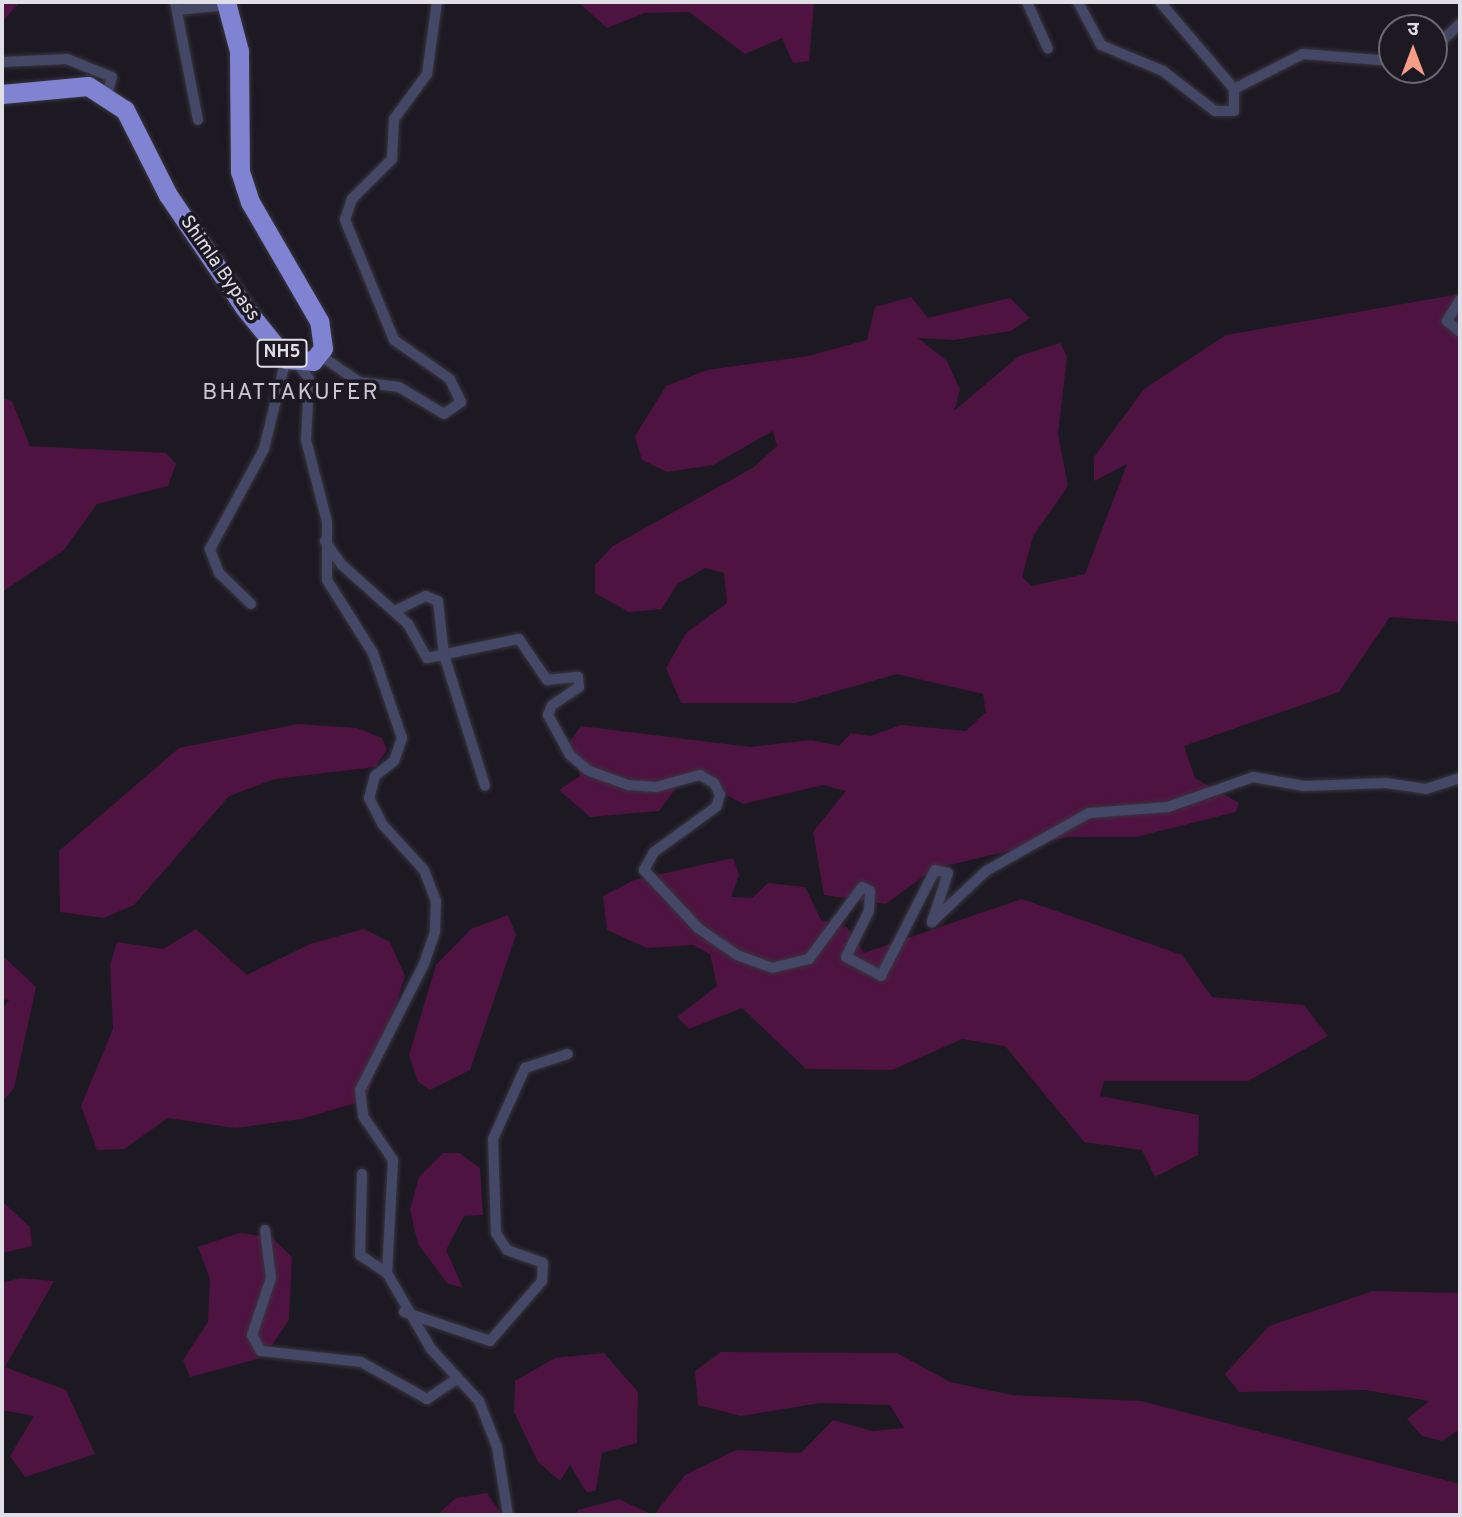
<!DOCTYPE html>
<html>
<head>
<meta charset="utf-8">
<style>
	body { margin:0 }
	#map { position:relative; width:1462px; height:1517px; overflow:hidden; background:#1c1922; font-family:Overpass,"Noto Sans Devanagari",sans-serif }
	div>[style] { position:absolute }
	.green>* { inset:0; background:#4f1341 }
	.roads { filter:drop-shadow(0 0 2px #38353d) drop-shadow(0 0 2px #38353d) }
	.street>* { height:10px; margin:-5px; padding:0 5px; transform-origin:5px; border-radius:5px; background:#454767 }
	.highway>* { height:19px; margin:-9.5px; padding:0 9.5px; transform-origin:9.5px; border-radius:9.5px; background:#7f83d2 }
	span { translate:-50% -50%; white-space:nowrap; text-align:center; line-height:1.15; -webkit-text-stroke:7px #1c1922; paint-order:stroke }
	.shield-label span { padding:2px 5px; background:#1c1922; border:2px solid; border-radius:5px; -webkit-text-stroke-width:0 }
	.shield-label { font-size:18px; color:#e1dfe6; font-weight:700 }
	.street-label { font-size:19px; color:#e1dfe6 }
	.quarter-label { font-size:23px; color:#c9c5d2; letter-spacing:2px }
	.frame { position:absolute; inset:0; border:4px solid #e1dfe6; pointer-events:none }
	.north { position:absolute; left:1378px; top:14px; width:70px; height:70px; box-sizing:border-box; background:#1c1922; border:2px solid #6b6870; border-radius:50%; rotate:0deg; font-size:19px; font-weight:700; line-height:28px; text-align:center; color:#e1dfe6 }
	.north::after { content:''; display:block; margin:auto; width:24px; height:32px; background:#f49e87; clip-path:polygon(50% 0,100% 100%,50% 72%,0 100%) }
</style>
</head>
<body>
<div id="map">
	<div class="green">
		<div style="clip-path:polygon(2px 2px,20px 2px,2px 22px)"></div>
		<div style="clip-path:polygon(578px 2px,814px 2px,809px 61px,793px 63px,782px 38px,745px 54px,689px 12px,645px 13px,607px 28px)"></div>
		<div style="clip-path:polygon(1460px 294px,1460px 622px,1390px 617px,1339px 692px,1184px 746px,1195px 778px,1239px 803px,1236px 812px,1136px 837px,1067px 837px,933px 869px,886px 904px,824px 895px,813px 832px,846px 791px,823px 785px,743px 804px,687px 773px,659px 811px,590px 817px,559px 790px,580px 776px,569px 743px,581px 726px,750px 747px,811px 740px,839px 746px,851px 733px,870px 736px,901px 725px,966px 731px,986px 712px,983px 694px,897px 674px,795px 703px,681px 703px,666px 668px,686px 633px,727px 603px,724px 573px,705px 568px,677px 584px,662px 609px,629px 612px,595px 593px,595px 565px,613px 546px,754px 467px,777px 446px,773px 431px,713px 465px,667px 472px,642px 460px,635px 436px,666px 386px,707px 370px,808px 356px,867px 340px,875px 307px,911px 297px,928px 318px,1010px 298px,1030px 318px,1011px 331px,954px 340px,918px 338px,947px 361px,960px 390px,954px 411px,1019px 356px,1060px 343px,1067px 356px,1058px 434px,1068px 486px,1033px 536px,1022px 577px,1032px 586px,1085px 574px,1127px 464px,1094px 481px,1094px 457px,1144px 389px,1226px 335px)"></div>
		<div style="clip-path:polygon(2px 398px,12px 401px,30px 446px,166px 453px,176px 464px,168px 486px,97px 504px,63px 551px,2px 592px)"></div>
		<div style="clip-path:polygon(298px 724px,357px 728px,382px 738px,387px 750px,375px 767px,275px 779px,229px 796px,134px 905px,104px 918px,60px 912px,59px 851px,179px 748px)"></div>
		<div style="clip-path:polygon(733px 858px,739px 875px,731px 897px,752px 898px,768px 883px,805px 887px,821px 920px,847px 927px,864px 953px,1022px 899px,1182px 955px,1212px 997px,1304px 1005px,1328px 1036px,1248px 1081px,1104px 1081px,1100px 1096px,1199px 1115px,1198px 1155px,1155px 1177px,1142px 1150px,1084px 1142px,1005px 1046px,962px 1039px,892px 1070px,806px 1069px,742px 1008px,689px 1029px,677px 1017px,717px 986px,710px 954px,693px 945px,647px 948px,607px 930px,603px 896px,634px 880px)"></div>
		<div style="clip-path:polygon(508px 915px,516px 935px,470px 1070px,430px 1090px,418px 1082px,409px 1055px,436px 965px,471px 929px)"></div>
		<div style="clip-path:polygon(196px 929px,247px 975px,310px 944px,364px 929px,390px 942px,405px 976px,366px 1100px,301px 1119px,235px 1128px,168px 1118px,124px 1149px,97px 1150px,81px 1106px,113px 1029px,110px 965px,117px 942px,163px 949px)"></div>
		<div style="clip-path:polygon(2px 955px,36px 987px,14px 1088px,2px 1102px,2px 1010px,9px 1000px,2px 999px)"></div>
		<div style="clip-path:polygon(443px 1153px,459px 1153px,480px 1168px,483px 1215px,464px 1216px,446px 1250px,463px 1288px,447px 1283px,418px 1244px,410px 1210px,419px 1177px)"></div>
		<div style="clip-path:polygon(2px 1201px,30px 1227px,32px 1246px,2px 1253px)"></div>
		<div style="clip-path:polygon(239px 1233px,271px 1237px,292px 1257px,289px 1320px,264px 1357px,190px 1377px,183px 1360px,208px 1322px,210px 1279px,198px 1247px)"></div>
		<div style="clip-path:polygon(20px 1278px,54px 1281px,5px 1367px,66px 1390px,95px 1454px,25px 1477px,10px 1456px,34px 1416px,2px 1410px,2px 1283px)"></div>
		<div style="clip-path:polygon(1373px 1291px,1460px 1293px,1460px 1429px,1442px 1441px,1422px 1436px,1407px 1419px,1429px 1401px,1366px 1390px,1239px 1392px,1225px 1374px,1269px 1326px)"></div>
		<div style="clip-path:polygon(721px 1352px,897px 1353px,950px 1382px,1012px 1395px,1141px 1401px,1460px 1484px,1460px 1515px,654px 1515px,685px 1475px,736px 1450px,801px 1453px,833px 1420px,872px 1431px,904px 1428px,890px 1405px,820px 1403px,741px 1416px,698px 1405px,695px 1371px)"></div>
		<div style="clip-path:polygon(604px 1353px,638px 1392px,637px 1443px,602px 1453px,596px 1490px,587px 1493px,570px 1465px,560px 1481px,538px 1462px,514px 1412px,515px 1381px,555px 1358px)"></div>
		<div style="clip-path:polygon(487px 1493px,502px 1515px,437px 1515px,456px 1498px)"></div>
		<div style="clip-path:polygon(619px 1499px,653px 1515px,576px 1515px,578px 1510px)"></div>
	</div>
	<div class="roads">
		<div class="street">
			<div style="left:175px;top:2px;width:120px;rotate:79deg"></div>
			<div style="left:1027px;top:2px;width:51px;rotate:65.9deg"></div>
			<div style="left:1078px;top:2px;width:49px;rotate:61.9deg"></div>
			<div style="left:1101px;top:45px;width:67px;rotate:22.8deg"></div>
			<div style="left:1163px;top:71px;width:66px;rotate:37.6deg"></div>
			<div style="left:1215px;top:111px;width:19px"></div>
			<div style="left:1234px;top:111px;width:22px;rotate:-90deg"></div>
			<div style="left:1160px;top:2px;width:114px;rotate:49.6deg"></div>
			<div style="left:1234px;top:89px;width:77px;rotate:-26.9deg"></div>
			<div style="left:1303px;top:54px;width:89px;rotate:4.5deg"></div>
			<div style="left:177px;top:10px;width:50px;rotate:-5.7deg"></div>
			<div style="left:1434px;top:48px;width:35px;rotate:-43deg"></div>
			<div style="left:2px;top:62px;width:65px;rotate:-2.6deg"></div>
			<div style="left:67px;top:59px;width:48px;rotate:21.8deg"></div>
			<div style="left:112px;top:77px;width:19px;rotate:106deg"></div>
			<div style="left:1460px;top:300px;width:25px;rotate:122deg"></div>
			<div style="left:1447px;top:321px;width:17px;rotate:40deg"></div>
			<div style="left:321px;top:356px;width:46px;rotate:34.4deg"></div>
			<div style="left:359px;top:382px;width:40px;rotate:7.1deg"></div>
			<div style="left:399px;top:387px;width:52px;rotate:31deg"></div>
			<div style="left:444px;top:414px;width:21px;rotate:-35deg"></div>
			<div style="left:461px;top:402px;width:25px;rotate:-116deg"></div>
			<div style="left:450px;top:379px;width:68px;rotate:-145.1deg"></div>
			<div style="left:394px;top:340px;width:130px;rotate:-112.2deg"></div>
			<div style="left:345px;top:220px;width:22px;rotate:-72deg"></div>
			<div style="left:352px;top:199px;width:57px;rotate:-45deg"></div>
			<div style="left:392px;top:159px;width:40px;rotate:-87.1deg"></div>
			<div style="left:394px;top:119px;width:56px;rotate:-53.7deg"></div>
			<div style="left:427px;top:74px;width:73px;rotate:-82.1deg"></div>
			<div style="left:297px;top:362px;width:21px;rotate:55deg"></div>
			<div style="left:309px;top:379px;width:61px;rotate:92.8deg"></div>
			<div style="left:306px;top:440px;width:85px;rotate:75.6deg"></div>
			<div style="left:327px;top:522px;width:58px;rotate:90deg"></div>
			<div style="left:327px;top:580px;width:86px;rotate:57.8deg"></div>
			<div style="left:373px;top:653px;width:90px;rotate:71.2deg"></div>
			<div style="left:402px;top:738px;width:24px;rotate:109deg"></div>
			<div style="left:394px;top:761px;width:24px;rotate:142deg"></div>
			<div style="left:375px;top:776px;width:23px;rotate:105deg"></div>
			<div style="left:369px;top:798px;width:29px;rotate:63deg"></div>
			<div style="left:382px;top:824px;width:62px;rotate:47.6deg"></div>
			<div style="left:424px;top:870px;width:33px;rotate:69deg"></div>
			<div style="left:436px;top:901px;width:31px;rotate:92deg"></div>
			<div style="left:435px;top:932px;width:34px;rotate:109deg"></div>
			<div style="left:424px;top:964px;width:141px;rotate:116.9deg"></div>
			<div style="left:360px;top:1090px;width:26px;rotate:83deg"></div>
			<div style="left:363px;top:1116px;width:53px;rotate:55.7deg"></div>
			<div style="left:393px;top:1160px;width:113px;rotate:93deg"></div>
			<div style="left:387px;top:1273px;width:88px;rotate:59.9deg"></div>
			<div style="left:431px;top:1349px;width:71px;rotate:47.3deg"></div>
			<div style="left:479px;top:1401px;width:49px;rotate:68.6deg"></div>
			<div style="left:497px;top:1447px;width:69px;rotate:80.8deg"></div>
			<div style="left:325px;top:541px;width:29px;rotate:55deg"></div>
			<div style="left:342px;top:565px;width:89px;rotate:41.8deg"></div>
			<div style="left:408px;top:624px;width:39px;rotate:61deg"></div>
			<div style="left:427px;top:658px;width:94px;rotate:-11.7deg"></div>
			<div style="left:519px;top:639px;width:50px;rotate:55.7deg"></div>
			<div style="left:547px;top:680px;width:31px;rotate:-6deg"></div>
			<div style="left:578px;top:677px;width:10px;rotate:84deg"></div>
			<div style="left:579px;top:687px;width:32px;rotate:146deg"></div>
			<div style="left:552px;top:705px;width:11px;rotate:112deg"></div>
			<div style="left:548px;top:715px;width:46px;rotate:61.2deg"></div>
			<div style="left:570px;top:755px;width:23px;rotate:41deg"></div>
			<div style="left:587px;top:770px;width:44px;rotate:20.1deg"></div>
			<div style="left:628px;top:785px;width:28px;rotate:4deg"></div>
			<div style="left:656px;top:787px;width:46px;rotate:-15.3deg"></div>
			<div style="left:700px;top:775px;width:16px;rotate:30deg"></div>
			<div style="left:714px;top:783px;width:13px;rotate:63deg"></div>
			<div style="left:720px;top:795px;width:13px;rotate:108deg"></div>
			<div style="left:716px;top:807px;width:77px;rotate:144deg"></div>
			<div style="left:654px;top:852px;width:21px;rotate:119deg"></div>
			<div style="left:644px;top:870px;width:79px;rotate:47deg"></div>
			<div style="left:698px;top:928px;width:47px;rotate:34.7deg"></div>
			<div style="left:737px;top:955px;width:37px;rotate:20deg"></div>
			<div style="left:772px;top:968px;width:38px;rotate:-14deg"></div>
			<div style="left:809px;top:959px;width:89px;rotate:-53.6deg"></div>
			<div style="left:862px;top:887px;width:9px;rotate:27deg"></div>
			<div style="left:870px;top:891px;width:20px;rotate:93deg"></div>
			<div style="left:869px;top:911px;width:51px;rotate:116.6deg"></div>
			<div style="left:846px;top:957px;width:40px;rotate:28deg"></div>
			<div style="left:881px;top:976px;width:119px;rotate:-63deg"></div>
			<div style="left:935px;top:870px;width:13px;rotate:13deg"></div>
			<div style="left:948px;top:873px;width:52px;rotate:108.1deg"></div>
			<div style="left:932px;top:922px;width:74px;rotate:-43.4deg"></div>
			<div style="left:986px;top:871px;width:118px;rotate:-29.4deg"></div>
			<div style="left:1089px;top:813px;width:79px;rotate:-4.3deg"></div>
			<div style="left:1168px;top:807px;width:90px;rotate:-19.4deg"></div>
			<div style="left:1253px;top:777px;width:52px;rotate:10deg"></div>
			<div style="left:1304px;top:786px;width:82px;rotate:-2.1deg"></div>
			<div style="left:1386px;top:783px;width:40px;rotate:8.5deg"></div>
			<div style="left:1426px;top:789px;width:36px;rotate:-18deg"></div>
			<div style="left:251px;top:604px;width:45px;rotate:-135.9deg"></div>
			<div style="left:219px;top:573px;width:26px;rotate:-111deg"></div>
			<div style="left:210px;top:549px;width:114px;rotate:-61.6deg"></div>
			<div style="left:264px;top:449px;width:93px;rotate:-76.3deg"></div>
			<div style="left:395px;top:611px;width:34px;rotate:-26deg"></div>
			<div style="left:426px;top:596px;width:13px;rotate:23deg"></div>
			<div style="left:438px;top:601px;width:54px;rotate:83.7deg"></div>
			<div style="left:444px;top:655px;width:137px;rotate:72.6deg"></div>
			<div style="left:362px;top:1174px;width:81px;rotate:91.4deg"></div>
			<div style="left:360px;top:1255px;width:32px;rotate:34deg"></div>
			<div style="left:265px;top:1230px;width:48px;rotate:82.9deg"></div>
			<div style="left:271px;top:1278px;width:60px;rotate:108.4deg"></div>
			<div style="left:252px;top:1335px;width:18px;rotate:61deg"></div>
			<div style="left:261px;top:1351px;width:101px;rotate:6.3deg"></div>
			<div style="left:361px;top:1362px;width:76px;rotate:29.3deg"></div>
			<div style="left:427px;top:1399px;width:37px;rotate:-34deg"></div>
			<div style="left:404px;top:1312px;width:91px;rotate:18.6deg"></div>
			<div style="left:490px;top:1341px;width:79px;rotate:-49.1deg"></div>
			<div style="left:542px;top:1281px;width:18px;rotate:-87deg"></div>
			<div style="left:543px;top:1263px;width:38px;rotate:-160deg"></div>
			<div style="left:507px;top:1250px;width:20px;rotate:-123deg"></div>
			<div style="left:496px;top:1233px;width:94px;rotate:-91.8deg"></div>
			<div style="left:493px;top:1139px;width:78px;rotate:-65.7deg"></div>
			<div style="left:525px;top:1068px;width:45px;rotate:-18deg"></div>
		</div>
		<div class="highway">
			<div style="left:2px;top:94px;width:86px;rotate:-5.3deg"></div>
			<div style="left:88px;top:86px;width:44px;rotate:33deg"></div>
			<div style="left:125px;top:110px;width:95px;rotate:63.2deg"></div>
			<div style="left:168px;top:195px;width:135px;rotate:55.8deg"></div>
			<div style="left:244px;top:307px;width:67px;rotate:51.1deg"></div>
			<div style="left:286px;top:359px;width:27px;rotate:4deg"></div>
			<div style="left:313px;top:361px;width:16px;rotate:-52deg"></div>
			<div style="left:323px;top:348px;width:27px;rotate:-98deg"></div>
			<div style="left:319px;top:321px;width:138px;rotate:-120.1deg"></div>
			<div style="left:250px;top:202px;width:32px;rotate:-108deg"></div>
			<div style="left:240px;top:172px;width:121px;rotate:-90.5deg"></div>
			<div style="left:239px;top:51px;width:51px;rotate:-104.9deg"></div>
		</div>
	</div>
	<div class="shield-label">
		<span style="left:282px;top:353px">NH5</span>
	</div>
	<div class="street-label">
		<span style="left:219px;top:269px;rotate:55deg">Shimla Bypass</span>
	</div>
	<div class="quarter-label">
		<span style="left:291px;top:394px">BHATTAKUFER</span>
	</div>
	<div class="frame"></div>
	<div class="north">उ</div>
</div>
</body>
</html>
